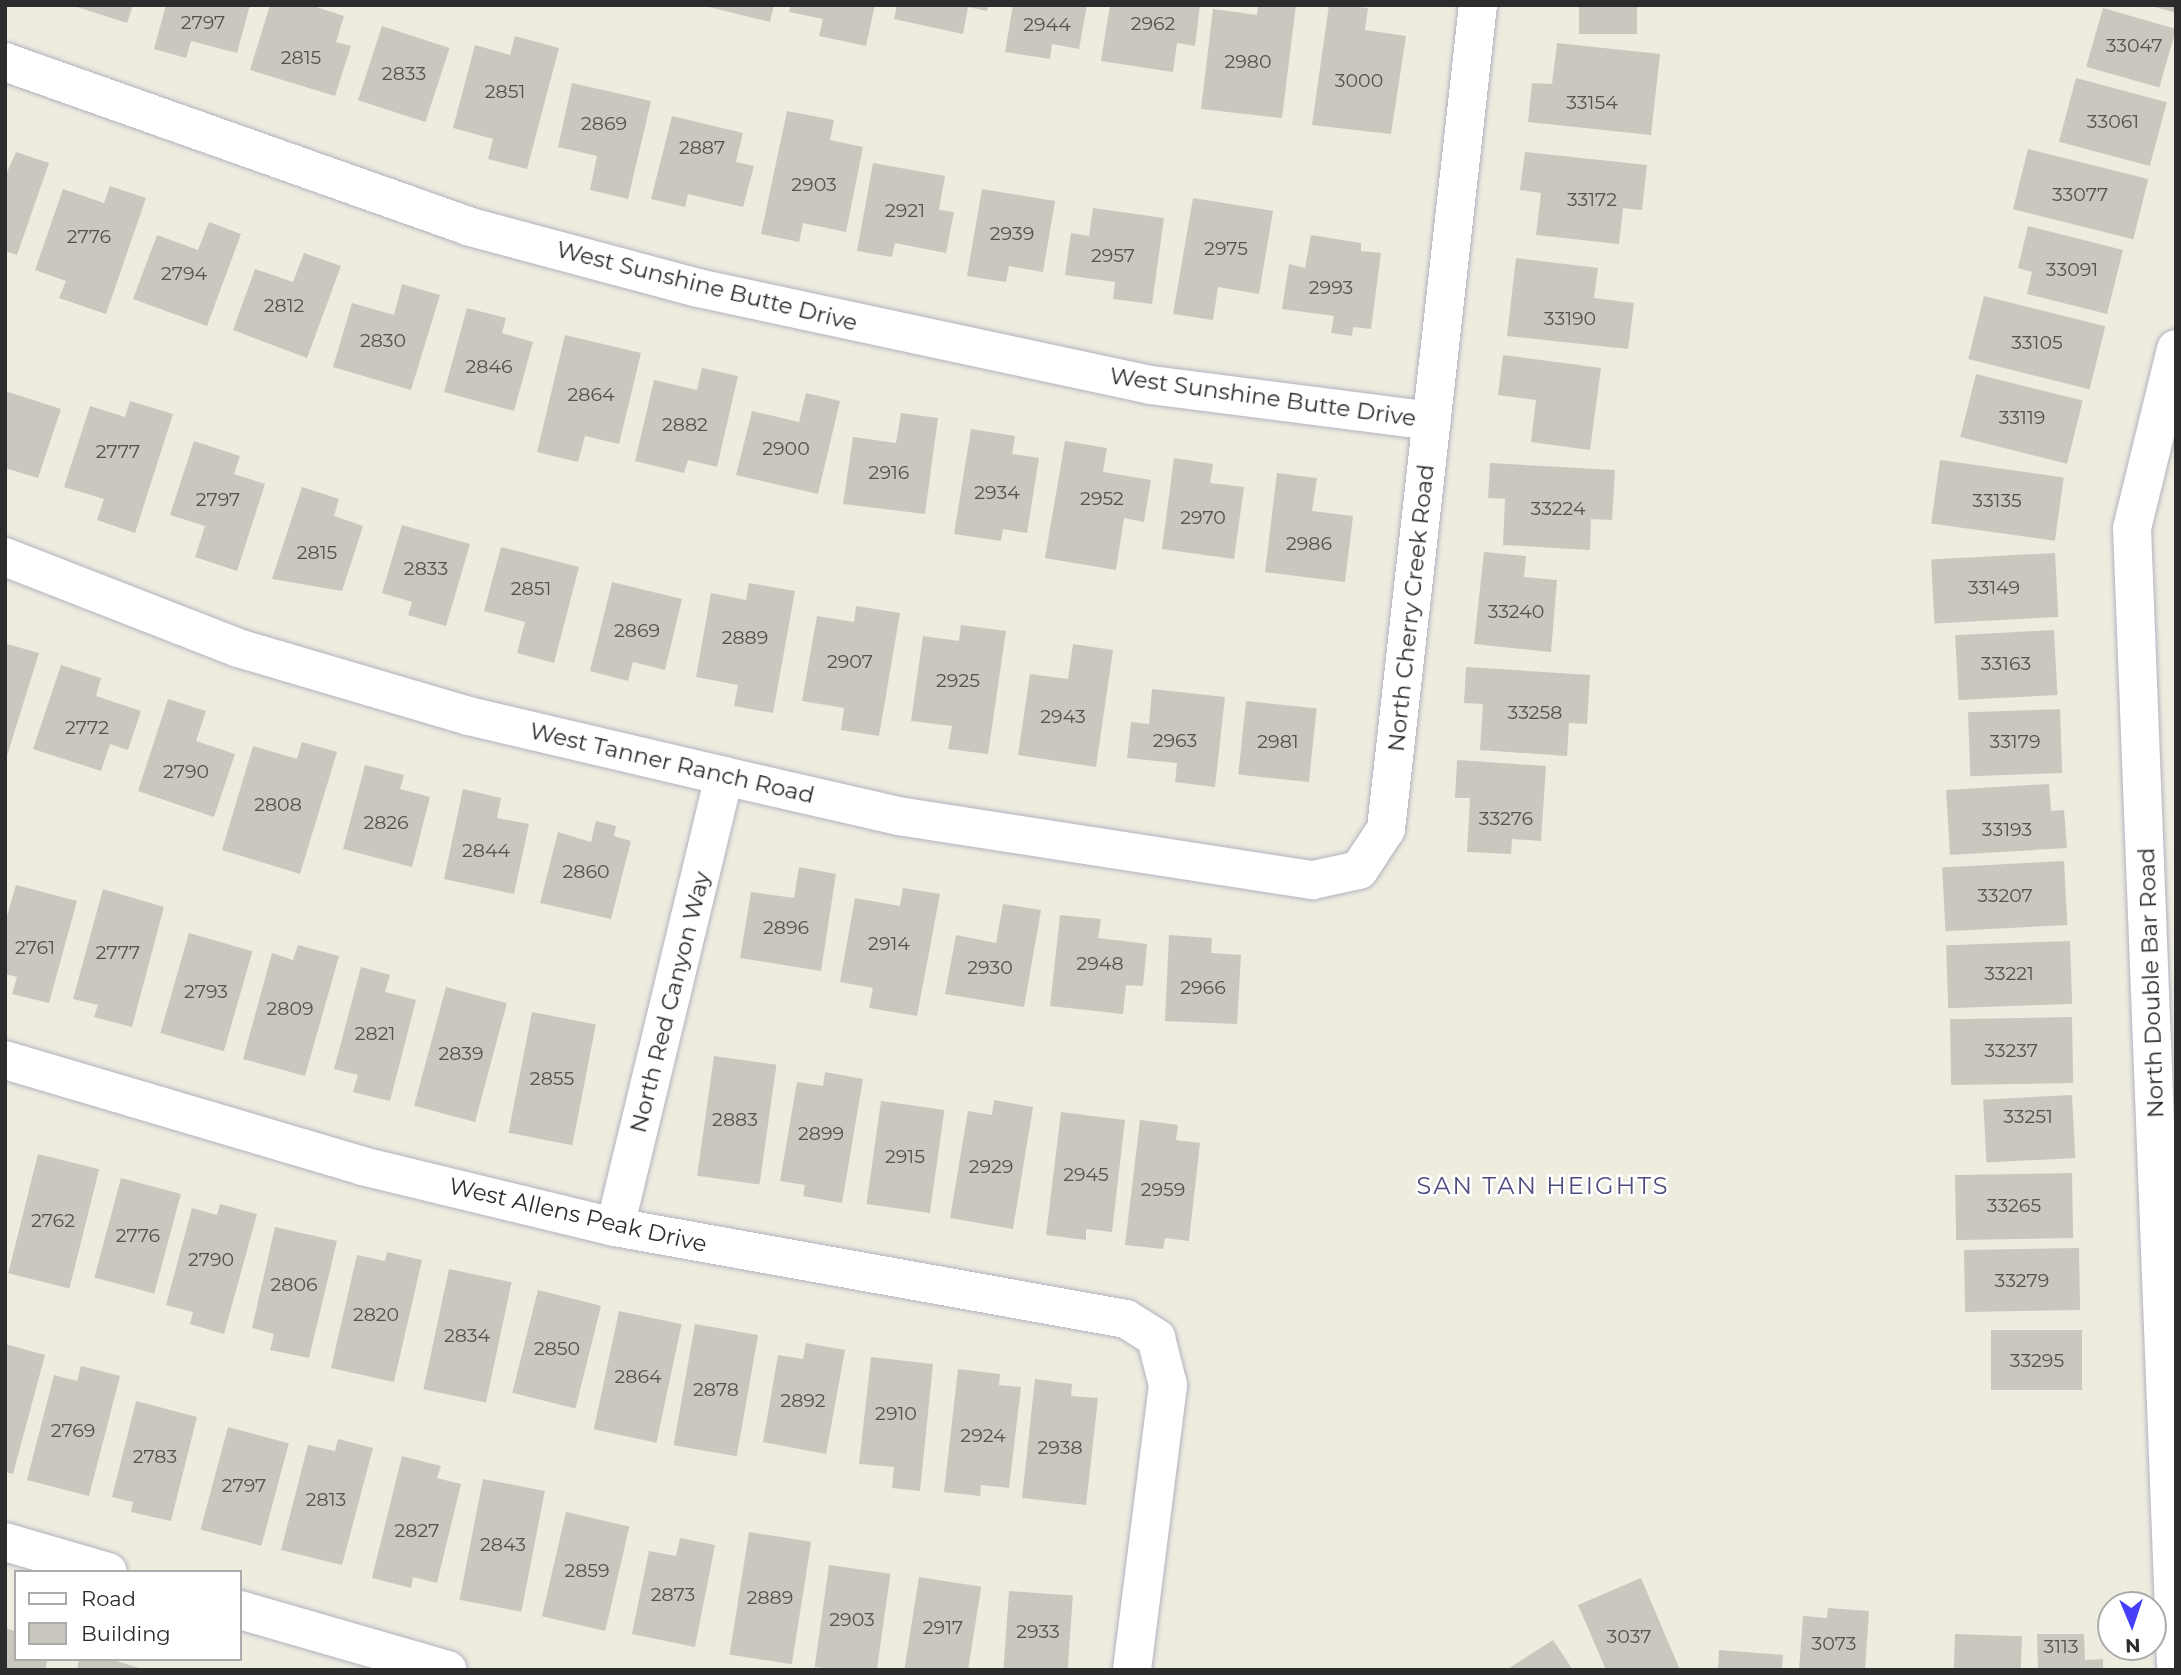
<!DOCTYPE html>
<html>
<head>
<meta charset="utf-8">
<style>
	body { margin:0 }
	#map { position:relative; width:2181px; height:1675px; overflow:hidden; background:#eeebdf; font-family:Montserrat,sans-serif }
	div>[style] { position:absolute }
	.building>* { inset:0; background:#cac7be; transform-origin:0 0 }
	.roads { filter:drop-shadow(0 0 2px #b2b2c0) drop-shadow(0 0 2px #b2b2c0) }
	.minor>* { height:38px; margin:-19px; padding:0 19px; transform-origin:19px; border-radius:19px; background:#fff }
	span { translate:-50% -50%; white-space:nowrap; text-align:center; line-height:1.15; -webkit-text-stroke:5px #fff; paint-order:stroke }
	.number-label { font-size:19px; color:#545350 }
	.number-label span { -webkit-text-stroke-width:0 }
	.street-label { font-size:23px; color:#2c2c2c }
	.neighbourhood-label { font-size:24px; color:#4e4c7e; letter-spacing:2px }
	.frame { position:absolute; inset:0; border:7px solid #2c2c2c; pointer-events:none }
	.legend { position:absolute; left:14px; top:1570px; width:228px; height:91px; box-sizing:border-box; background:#fff; border:2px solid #ababab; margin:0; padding:9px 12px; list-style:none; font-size:21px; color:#2c2c2c }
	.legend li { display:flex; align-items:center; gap:14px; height:35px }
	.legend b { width:35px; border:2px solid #ababab }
	.north { position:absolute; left:2097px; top:1591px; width:70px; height:70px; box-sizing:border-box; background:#fff; border:2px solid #ababab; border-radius:50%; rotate:178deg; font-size:19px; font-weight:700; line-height:28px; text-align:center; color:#2c2c2c }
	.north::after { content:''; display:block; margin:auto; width:24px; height:32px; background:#453efb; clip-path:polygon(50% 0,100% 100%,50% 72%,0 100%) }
</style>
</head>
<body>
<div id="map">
	<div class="building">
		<div style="clip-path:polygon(71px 5px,133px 5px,127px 23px)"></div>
		<div style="clip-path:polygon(166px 5px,250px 5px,237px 53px,191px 41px,186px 58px,154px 49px)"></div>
		<div style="clip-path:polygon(270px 5px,310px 5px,344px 16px,336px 42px,351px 46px,335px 96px,250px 70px)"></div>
		<div style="clip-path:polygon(701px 5px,774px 5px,770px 22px)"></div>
		<div style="clip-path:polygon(791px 5px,875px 5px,866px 46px,819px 36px,823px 19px,789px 12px)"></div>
		<div style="clip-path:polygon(897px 5px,988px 5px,987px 11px,968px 7px,963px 34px,894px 19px)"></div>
		<div style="clip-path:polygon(1013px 5px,1087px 5px,1079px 49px,1052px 44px,1050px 59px,1005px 52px)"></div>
		<div style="clip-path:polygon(1110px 5px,1200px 5px,1195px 46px,1177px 43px,1173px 72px,1101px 61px)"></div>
		<div style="clip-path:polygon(1258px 5px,1296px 5px,1282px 118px,1201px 109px,1213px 9px,1257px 15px)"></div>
		<div style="clip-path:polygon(1329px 5px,1368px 8px,1365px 30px,1406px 36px,1391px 134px,1312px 125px)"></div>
		<div style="left:1579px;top:5px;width:58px;height:29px"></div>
		<div style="clip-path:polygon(2152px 5px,2176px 5px,2176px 13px,2152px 6px)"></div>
		<div style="left:2103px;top:8px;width:76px;height:61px;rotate:16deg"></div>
		<div style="left:382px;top:26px;width:71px;height:78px;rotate:18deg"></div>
		<div style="clip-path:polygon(515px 36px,559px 48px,527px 169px,488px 159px,493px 139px,453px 128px,475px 45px,510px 55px)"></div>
		<div style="clip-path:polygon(1557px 43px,1660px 54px,1651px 135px,1528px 122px,1532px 83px,1552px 84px)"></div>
		<div style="left:2076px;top:78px;width:94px;height:66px;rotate:15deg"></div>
		<div style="clip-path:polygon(572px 83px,651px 101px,628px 199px,590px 190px,597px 156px,558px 147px)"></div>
		<div style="clip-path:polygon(787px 111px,834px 120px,830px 140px,863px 147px,846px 232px,803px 223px,799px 242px,761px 234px)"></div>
		<div style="clip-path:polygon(672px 116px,743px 133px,736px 162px,754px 166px,743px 207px,688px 194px,685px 207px,651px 199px)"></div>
		<div style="left:2028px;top:149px;width:124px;height:62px;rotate:14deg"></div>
		<div style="clip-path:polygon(16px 152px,49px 163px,17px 255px,5px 251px,5px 177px)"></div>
		<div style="clip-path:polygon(1525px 152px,1647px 165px,1642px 210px,1623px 208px,1619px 244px,1536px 235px,1541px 193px,1520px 190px)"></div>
		<div style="clip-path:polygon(873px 163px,945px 176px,939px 210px,954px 212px,946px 253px,895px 243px,892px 257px,857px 251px)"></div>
		<div style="clip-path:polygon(110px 186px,146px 198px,106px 314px,59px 298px,66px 281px,35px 270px,63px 189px,104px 203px)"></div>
		<div style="clip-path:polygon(982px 189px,1055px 201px,1043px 272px,1009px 266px,1006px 282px,967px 276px)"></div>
		<div style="clip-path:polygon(1193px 198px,1273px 211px,1259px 294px,1218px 287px,1213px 320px,1173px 314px)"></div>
		<div style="clip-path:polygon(1093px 208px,1164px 218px,1152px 304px,1113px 299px,1115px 282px,1065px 275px,1071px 233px,1089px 236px)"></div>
		<div style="clip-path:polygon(209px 222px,241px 234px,207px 326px,133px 299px,157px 235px,198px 250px)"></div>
		<div style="clip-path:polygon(2028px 226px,2123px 250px,2107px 314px,2027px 294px,2032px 272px,2018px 268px)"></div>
		<div style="clip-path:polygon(1311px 235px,1361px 243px,1361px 251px,1381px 253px,1371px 329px,1353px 327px,1352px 336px,1331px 333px,1334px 316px,1282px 309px,1289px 264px,1305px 268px)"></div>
		<div style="clip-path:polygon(304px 253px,341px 266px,307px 358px,233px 330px,255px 269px,293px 282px)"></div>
		<div style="clip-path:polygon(1516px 258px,1598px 268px,1594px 298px,1634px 303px,1628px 349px,1507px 336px)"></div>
		<div style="clip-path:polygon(402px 284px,440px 295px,411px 390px,333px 367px,352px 303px,394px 315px)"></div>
		<div style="left:1984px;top:296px;width:125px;height:65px;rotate:14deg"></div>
		<div style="clip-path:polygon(467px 308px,506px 318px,502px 333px,533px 342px,514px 411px,444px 392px)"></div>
		<div style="clip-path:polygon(565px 335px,641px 353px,619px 444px,585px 436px,578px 462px,537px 452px)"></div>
		<div style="clip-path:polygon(1503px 355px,1601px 368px,1590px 450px,1531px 442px,1536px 400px,1498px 395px)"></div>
		<div style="clip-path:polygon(702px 368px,738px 376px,717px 467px,688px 460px,684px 473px,635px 461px,654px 380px,697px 390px)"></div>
		<div style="left:1976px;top:374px;width:110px;height:65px;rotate:14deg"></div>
		<div style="clip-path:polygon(5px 391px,61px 409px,38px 478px,5px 468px)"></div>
		<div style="clip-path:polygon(806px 393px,840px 401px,818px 494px,736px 475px,752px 411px,799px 422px)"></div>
		<div style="clip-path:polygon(130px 401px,173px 414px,135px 533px,97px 520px,104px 499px,64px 487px,90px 406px,125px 417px)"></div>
		<div style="clip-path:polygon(901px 413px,938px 418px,925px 514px,843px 504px,853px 437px,896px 443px)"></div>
		<div style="clip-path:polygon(971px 429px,1015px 436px,1012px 454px,1039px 458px,1027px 533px,1003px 529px,1001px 541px,954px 534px)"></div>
		<div style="clip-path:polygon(194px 441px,240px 456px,234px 474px,265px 484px,237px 571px,195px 557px,205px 526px,170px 515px)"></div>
		<div style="clip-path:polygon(1065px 441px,1107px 448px,1103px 472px,1151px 480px,1144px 522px,1124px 518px,1116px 570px,1045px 558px)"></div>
		<div style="clip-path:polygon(1174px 458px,1213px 464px,1210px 483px,1244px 487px,1234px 559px,1162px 549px)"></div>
		<div style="left:1940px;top:460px;width:125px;height:64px;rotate:8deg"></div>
		<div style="clip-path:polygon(1490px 463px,1615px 470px,1612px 520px,1591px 519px,1590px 550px,1503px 545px,1505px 499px,1488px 498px)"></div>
		<div style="clip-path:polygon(1277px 473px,1317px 478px,1312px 511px,1353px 516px,1345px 582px,1265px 572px)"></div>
		<div style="clip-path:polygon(302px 487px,339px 499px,334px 516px,363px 526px,342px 591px,272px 579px)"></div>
		<div style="clip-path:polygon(402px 525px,470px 544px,446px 626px,408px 615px,412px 602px,382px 593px)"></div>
		<div style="clip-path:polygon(501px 547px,579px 567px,554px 663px,517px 653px,525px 622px,484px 611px)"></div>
		<div style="clip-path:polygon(1484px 552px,1526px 556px,1524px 577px,1557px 580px,1551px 652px,1474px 644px)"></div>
		<div style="left:2055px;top:553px;width:64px;height:124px;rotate:87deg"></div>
		<div style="clip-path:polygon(612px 582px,682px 599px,665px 670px,633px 662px,628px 681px,590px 671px)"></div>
		<div style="clip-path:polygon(749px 583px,795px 591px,773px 713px,734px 706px,738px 685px,696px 677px,711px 593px,746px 600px)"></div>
		<div style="clip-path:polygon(856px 606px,900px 613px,879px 736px,841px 730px,844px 708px,802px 701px,817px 616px,854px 622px)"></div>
		<div style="clip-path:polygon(961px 625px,1006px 631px,988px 754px,948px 749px,952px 726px,911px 721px,923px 636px,959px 641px)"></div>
		<div style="left:2054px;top:630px;width:65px;height:99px;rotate:87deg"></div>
		<div style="clip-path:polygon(7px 644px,39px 653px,6px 759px,5px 649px)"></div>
		<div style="clip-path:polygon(1073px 644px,1113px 650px,1096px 767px,1018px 755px,1030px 674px,1068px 679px)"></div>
		<div style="clip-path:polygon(61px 665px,101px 678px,96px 696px,141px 711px,128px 750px,110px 744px,101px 771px,33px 749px)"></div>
		<div style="clip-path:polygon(1466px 667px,1590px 675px,1587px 724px,1569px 723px,1567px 756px,1480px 750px,1483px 704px,1464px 703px)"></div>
		<div style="clip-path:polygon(1152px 689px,1225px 697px,1215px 787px,1175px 782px,1177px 763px,1127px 758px,1131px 722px,1149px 724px)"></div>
		<div style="clip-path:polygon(168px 699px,206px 711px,196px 741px,235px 754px,214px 817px,138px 791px)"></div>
		<div style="left:1246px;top:701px;width:71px;height:74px;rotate:6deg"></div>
		<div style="left:2060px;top:709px;width:64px;height:92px;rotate:88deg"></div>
		<div style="clip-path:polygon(302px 742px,337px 752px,300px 874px,222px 850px,253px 746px,297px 759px)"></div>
		<div style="clip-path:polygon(1457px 760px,1546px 766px,1541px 841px,1512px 839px,1511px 854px,1467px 852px,1470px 798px,1455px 798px)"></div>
		<div style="clip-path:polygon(365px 765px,404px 775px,400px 789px,430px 797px,412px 867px,343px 849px)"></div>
		<div style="clip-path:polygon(2049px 784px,2051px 811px,2064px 810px,2067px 848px,1950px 855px,1946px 790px)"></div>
		<div style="clip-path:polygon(463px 789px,501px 798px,497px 818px,529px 824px,514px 894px,444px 879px)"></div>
		<div style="clip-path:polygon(596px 821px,616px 826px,614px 836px,631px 841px,611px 919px,540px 903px,558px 832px,591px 842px)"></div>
		<div style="left:2064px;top:861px;width:64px;height:122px;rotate:87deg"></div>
		<div style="clip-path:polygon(799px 867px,836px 874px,821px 971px,740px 958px,751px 892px,794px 898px)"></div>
		<div style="clip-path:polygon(16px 885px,77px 901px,49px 1003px,12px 994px,17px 977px,5px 974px,5px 923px)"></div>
		<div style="clip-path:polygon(903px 888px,940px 894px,917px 1016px,869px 1008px,873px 988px,840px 982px,855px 898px,900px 906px)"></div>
		<div style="clip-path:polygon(103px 889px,164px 907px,132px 1027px,94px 1017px,98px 1005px,73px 999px)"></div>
		<div style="clip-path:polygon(1003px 904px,1041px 910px,1024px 1007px,945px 994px,956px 935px,996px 943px)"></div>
		<div style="clip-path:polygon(1060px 915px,1101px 919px,1098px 938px,1147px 944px,1143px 986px,1126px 985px,1123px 1014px,1050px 1006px)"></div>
		<div style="left:189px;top:933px;width:66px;height:104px;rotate:16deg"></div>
		<div style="clip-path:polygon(1169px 935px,1212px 938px,1211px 953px,1241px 955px,1237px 1024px,1165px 1021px)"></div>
		<div style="left:2070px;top:941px;width:63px;height:124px;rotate:88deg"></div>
		<div style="clip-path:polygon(298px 945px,339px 956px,305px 1076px,243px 1059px,272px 953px,293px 960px)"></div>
		<div style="clip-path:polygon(361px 967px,390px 975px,385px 992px,416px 1000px,390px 1101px,353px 1092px,358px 1075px,334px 1069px)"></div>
		<div style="left:446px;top:987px;width:63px;height:123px;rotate:15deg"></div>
		<div style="left:532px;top:1012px;width:65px;height:123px;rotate:11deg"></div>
		<div style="left:2072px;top:1017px;width:66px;height:122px;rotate:89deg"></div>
		<div style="left:714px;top:1056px;width:63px;height:121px;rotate:8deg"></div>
		<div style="clip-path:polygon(825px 1072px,863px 1079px,842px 1203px,803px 1196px,805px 1185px,780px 1181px,797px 1082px,823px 1086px)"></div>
		<div style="left:2072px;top:1095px;width:63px;height:89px;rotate:87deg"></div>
		<div style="clip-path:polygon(994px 1100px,1033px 1107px,1013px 1229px,950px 1218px,968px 1111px,992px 1115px)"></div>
		<div style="left:881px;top:1101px;width:64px;height:104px;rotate:8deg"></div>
		<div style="clip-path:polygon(1061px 1112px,1125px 1120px,1112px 1232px,1086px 1229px,1086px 1240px,1046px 1235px)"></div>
		<div style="clip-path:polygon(1140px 1120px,1178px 1125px,1176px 1140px,1200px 1143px,1189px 1241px,1165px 1238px,1163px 1249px,1125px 1245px)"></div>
		<div style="left:38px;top:1154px;width:63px;height:123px;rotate:14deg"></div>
		<div style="left:2072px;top:1173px;width:65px;height:117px;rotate:89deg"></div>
		<div style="left:121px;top:1178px;width:62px;height:103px;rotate:15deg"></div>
		<div style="clip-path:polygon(220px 1204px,257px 1214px,224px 1334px,190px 1324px,193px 1312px,166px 1305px,192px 1208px,217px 1215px)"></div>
		<div style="clip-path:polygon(275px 1227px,337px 1241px,309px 1358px,270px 1350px,274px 1334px,252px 1328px)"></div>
		<div style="left:2079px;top:1248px;width:62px;height:115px;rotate:89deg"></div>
		<div style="clip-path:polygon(387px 1252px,422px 1260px,394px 1382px,331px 1368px,357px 1255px,385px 1261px)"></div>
		<div style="left:449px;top:1269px;width:64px;height:123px;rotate:12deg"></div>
		<div style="left:538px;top:1290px;width:65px;height:106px;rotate:14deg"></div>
		<div style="left:619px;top:1311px;width:64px;height:121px;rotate:12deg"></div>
		<div style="left:695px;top:1324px;width:64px;height:123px;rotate:10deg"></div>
		<div style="left:2082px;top:1330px;width:60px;height:91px;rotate:90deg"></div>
		<div style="clip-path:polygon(806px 1343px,845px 1350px,826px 1454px,763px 1442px,778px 1355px,803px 1359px)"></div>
		<div style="clip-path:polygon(5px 1344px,45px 1355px,13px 1474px,5px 1472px)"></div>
		<div style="clip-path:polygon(871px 1357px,933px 1364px,920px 1491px,892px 1488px,894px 1467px,859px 1464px)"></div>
		<div style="clip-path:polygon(81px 1366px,120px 1376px,89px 1496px,27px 1480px,54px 1375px,77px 1381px)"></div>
		<div style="clip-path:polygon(958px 1369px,1000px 1374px,999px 1385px,1021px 1387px,1009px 1488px,981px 1485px,980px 1496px,944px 1492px)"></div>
		<div style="clip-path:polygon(1035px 1379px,1072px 1384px,1071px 1396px,1098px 1398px,1086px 1505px,1022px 1498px)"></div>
		<div style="clip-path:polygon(136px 1401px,197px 1417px,171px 1521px,131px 1512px,133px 1502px,112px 1497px)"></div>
		<div style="left:228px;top:1427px;width:63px;height:106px;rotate:15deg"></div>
		<div style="clip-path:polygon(338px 1439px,373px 1448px,342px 1565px,281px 1550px,308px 1445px,335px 1451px)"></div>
		<div style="clip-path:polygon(402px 1456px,441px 1466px,437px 1478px,461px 1484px,437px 1583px,413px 1577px,411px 1588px,372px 1578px)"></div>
		<div style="left:483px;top:1479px;width:63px;height:123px;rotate:11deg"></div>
		<div style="left:566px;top:1512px;width:65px;height:107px;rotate:13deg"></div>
		<div style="left:749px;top:1532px;width:63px;height:124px;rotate:9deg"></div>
		<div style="clip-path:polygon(680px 1538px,715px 1545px,695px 1647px,632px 1634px,649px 1551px,676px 1556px)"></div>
		<div style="left:829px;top:1565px;width:62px;height:103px;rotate:8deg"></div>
		<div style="left:919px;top:1577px;width:63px;height:94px;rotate:9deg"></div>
		<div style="clip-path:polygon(1641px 1578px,1680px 1670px,1606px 1670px,1578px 1605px)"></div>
		<div style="left:1009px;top:1591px;width:64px;height:79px;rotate:4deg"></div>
		<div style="clip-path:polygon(1828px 1608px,1869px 1611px,1865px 1670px,1799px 1670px,1803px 1616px,1827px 1618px)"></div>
		<div style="clip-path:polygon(5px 1628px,16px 1631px,16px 1659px,48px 1659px,45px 1670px,5px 1670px)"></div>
		<div style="left:1955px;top:1634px;width:67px;height:36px;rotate:2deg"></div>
		<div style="clip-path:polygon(2037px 1634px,2084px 1634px,2085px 1660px,2103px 1659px,2103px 1670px,2038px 1670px)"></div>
		<div style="clip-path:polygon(1553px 1640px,1573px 1670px,1506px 1670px)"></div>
		<div style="clip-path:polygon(1719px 1650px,1783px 1655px,1782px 1670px,1718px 1670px)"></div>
		<div style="clip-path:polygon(79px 1659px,110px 1659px,146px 1670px,77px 1670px)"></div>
	</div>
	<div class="roads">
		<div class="minor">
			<div style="left:5px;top:62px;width:490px;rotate:19.5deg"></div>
			<div style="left:467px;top:226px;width:239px;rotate:15deg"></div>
			<div style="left:698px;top:288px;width:463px;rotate:12.1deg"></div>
			<div style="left:1151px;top:385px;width:283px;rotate:7.3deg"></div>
			<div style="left:2176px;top:349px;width:184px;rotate:103.8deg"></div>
			<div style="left:2132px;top:528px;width:1136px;rotate:87.78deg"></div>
			<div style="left:5px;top:557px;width:250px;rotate:21.3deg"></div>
			<div style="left:238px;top:648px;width:241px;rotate:16.4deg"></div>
			<div style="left:469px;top:716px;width:262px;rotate:13.2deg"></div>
			<div style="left:724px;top:776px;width:179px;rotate:12.9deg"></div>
			<div style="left:898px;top:816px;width:420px;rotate:8.8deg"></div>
			<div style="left:1313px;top:880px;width:47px;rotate:-12.3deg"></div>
			<div style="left:1359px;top:870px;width:49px;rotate:-56.6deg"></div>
			<div style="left:1386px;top:829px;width:829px;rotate:-83.63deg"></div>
			<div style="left:5px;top:1060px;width:372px;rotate:16.5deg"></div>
			<div style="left:362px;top:1166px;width:260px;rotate:13.6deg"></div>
			<div style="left:615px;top:1227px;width:519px;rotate:10.21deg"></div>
			<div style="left:1126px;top:1319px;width:36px;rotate:32deg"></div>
			<div style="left:1156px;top:1338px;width:49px;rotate:75.7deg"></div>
			<div style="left:1168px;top:1385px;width:287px;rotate:97.2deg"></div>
			<div style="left:615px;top:1227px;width:464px;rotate:-76.4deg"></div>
			<div style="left:5px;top:1542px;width:107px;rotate:16.2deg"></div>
			<div style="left:240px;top:1610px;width:216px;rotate:16.1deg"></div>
		</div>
	</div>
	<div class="number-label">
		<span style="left:203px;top:23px">2797</span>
		<span style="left:1153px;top:24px">2962</span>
		<span style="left:1047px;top:25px">2944</span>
		<span style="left:2134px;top:46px">33047</span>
		<span style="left:301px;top:58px">2815</span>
		<span style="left:1248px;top:62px">2980</span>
		<span style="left:404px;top:74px">2833</span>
		<span style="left:1359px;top:81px">3000</span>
		<span style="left:505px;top:92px">2851</span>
		<span style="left:1592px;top:103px">33154</span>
		<span style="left:2113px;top:122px">33061</span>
		<span style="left:604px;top:124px">2869</span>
		<span style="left:702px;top:148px">2887</span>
		<span style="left:814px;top:185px">2903</span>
		<span style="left:2080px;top:195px">33077</span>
		<span style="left:1592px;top:200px">33172</span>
		<span style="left:905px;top:211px">2921</span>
		<span style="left:1012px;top:234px">2939</span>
		<span style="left:89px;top:237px">2776</span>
		<span style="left:1226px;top:249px">2975</span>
		<span style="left:1113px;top:256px">2957</span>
		<span style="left:2072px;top:270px">33091</span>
		<span style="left:184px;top:274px">2794</span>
		<span style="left:1331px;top:288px">2993</span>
		<span style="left:284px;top:306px">2812</span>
		<span style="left:1570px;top:319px">33190</span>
		<span style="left:383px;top:341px">2830</span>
		<span style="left:2037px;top:343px">33105</span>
		<span style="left:489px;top:367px">2846</span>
		<span style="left:591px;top:395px">2864</span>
		<span style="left:2022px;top:418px">33119</span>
		<span style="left:685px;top:425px">2882</span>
		<span style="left:786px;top:449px">2900</span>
		<span style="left:118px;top:452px">2777</span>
		<span style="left:889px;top:473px">2916</span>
		<span style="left:997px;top:493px">2934</span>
		<span style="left:1102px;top:499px">2952</span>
		<span style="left:218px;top:500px">2797</span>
		<span style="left:1997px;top:501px">33135</span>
		<span style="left:1558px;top:509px">33224</span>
		<span style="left:1203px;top:518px">2970</span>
		<span style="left:1309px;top:544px">2986</span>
		<span style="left:317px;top:553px">2815</span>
		<span style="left:426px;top:569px">2833</span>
		<span style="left:1994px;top:588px">33149</span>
		<span style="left:531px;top:589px">2851</span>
		<span style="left:1516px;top:612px">33240</span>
		<span style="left:637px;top:631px">2869</span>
		<span style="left:745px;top:638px">2889</span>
		<span style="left:850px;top:662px">2907</span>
		<span style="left:2006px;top:664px">33163</span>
		<span style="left:958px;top:681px">2925</span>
		<span style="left:1535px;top:713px">33258</span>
		<span style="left:1063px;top:717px">2943</span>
		<span style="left:87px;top:728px">2772</span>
		<span style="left:1175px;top:741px">2963</span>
		<span style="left:1278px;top:742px">2981</span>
		<span style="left:2015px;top:742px">33179</span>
		<span style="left:186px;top:772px">2790</span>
		<span style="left:278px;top:805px">2808</span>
		<span style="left:1506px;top:819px">33276</span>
		<span style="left:386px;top:823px">2826</span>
		<span style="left:2007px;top:830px">33193</span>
		<span style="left:486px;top:851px">2844</span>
		<span style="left:586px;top:872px">2860</span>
		<span style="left:2005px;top:896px">33207</span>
		<span style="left:786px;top:928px">2896</span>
		<span style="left:889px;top:944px">2914</span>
		<span style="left:35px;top:948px">2761</span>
		<span style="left:118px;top:953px">2777</span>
		<span style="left:1100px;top:964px">2948</span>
		<span style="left:990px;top:968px">2930</span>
		<span style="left:2009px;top:974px">33221</span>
		<span style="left:1203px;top:988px">2966</span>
		<span style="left:206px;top:992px">2793</span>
		<span style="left:290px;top:1009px">2809</span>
		<span style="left:375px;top:1034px">2821</span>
		<span style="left:2011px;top:1051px">33237</span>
		<span style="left:461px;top:1054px">2839</span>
		<span style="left:552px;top:1079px">2855</span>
		<span style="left:2028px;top:1117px">33251</span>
		<span style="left:735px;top:1120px">2883</span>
		<span style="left:821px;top:1134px">2899</span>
		<span style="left:905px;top:1157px">2915</span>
		<span style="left:991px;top:1167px">2929</span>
		<span style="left:1086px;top:1175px">2945</span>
		<span style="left:1163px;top:1190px">2959</span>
		<span style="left:2014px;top:1206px">33265</span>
		<span style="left:53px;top:1221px">2762</span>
		<span style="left:138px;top:1236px">2776</span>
		<span style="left:211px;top:1260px">2790</span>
		<span style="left:2022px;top:1281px">33279</span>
		<span style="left:294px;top:1285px">2806</span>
		<span style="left:376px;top:1315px">2820</span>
		<span style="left:467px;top:1336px">2834</span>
		<span style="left:557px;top:1349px">2850</span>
		<span style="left:2037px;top:1361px">33295</span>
		<span style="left:638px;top:1377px">2864</span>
		<span style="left:716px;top:1390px">2878</span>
		<span style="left:803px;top:1401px">2892</span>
		<span style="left:896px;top:1414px">2910</span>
		<span style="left:73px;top:1431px">2769</span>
		<span style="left:983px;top:1436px">2924</span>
		<span style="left:1060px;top:1448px">2938</span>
		<span style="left:155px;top:1457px">2783</span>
		<span style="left:244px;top:1486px">2797</span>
		<span style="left:326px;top:1500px">2813</span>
		<span style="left:417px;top:1531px">2827</span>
		<span style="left:503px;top:1545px">2843</span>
		<span style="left:587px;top:1571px">2859</span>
		<span style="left:673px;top:1595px">2873</span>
		<span style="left:770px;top:1598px">2889</span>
		<span style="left:852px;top:1620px">2903</span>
		<span style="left:943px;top:1628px">2917</span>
		<span style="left:1038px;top:1632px">2933</span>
		<span style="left:1629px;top:1637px">3037</span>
		<span style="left:1834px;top:1644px">3073</span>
		<span style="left:2061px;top:1647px">3113</span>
	</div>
	<div class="street-label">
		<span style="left:707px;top:286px;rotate:14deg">West Sunshine Butte Drive</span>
		<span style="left:1263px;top:397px;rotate:8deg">West Sunshine Butte Drive</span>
		<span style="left:1411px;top:608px;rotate:-84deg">North Cherry Creek Road</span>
		<span style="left:672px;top:763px;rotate:13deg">West Tanner Ranch Road</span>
		<span style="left:2151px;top:983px;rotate:-92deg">North Double Bar Road</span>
		<span style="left:670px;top:1002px;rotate:-76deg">North Red Canyon Way</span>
		<span style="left:578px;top:1215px;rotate:13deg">West Allens Peak Drive</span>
	</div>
	<div class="neighbourhood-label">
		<span style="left:1543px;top:1186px">SAN TAN HEIGHTS</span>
	</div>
	<div class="frame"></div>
	<ul class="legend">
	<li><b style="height:9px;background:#fff"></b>Road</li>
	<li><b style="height:19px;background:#cac7be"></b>Building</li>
	</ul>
	<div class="north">N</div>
</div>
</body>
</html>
